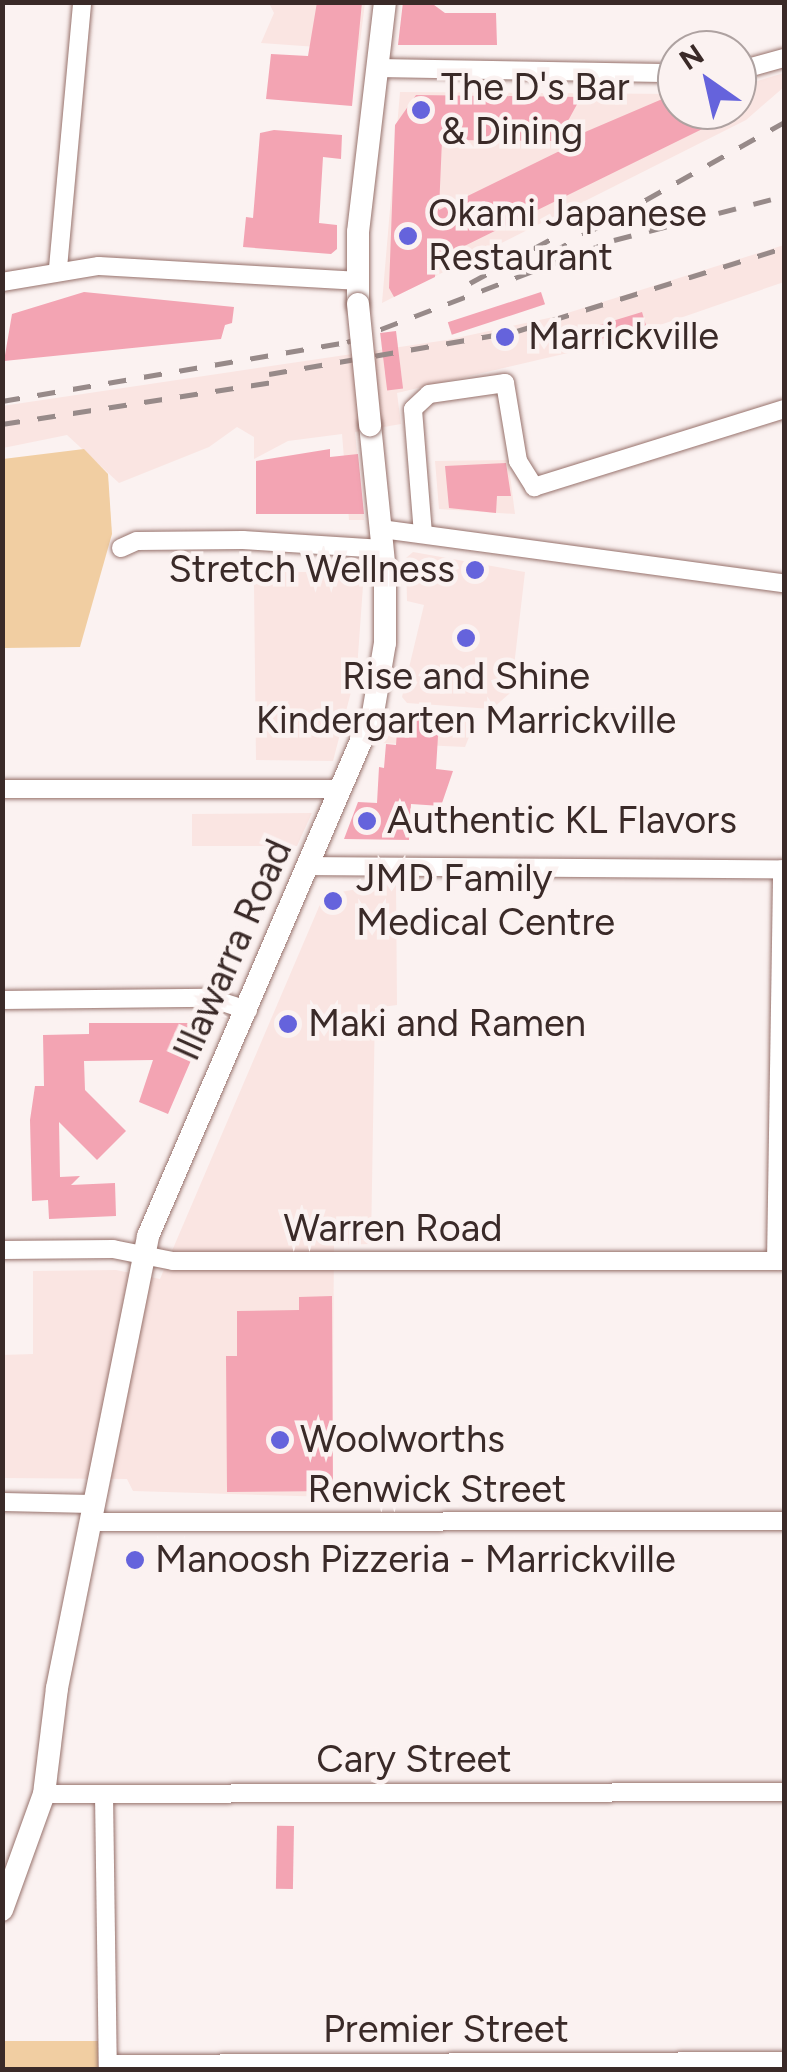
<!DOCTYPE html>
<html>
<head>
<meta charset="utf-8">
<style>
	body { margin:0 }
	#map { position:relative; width:787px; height:2072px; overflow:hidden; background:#fbf2f1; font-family:Figtree,sans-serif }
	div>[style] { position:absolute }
	.built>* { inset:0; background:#fae5e2 }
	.green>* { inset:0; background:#f1cea2; transform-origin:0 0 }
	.building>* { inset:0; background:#f3a4b3; transform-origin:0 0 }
	.roads { filter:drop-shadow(0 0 2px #97726c) drop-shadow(0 0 2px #97726c) }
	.minor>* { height:18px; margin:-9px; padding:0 9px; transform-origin:9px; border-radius:9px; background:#fff }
	.major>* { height:22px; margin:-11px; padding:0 11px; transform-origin:11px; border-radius:11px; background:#fff }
	.rail>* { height:5px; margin-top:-2.5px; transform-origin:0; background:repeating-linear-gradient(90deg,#978a89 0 18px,transparent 0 36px) }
	.bridges { filter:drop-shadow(0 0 2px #97726c) drop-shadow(0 0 2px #97726c) }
	.major-bridge>* { height:22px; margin:-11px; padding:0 11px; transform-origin:11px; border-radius:11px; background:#fff }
	.dots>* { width:28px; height:28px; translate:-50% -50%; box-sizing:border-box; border:5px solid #fbf2f1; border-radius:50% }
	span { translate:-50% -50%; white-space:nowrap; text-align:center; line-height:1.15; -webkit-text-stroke:9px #fbf2f1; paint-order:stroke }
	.poi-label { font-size:38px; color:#3a2a28 }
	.left { translate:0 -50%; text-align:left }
	.right { translate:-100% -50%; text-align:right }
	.street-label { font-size:38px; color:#3a2a28 }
	.frame { position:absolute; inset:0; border:5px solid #3a2a28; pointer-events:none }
	.north { position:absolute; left:657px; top:30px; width:100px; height:100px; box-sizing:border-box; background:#fbf2f1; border:2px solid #aea2a1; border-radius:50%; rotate:326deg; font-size:28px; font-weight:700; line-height:40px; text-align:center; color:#3a2a28 }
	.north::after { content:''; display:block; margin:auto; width:35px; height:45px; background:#6563dc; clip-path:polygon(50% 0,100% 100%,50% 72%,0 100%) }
</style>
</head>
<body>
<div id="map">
	<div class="built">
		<div style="clip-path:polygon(269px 3px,365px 3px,359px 50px,261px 43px,274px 13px)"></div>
		<div style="clip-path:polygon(784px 73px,784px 87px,746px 120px,382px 303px,400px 92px,677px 94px,677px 110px,737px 110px,737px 87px)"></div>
		<div style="clip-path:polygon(784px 245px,784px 282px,602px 345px,397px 393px,401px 424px,355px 432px,364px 520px,349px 520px,342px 434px,288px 441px,254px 459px,254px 437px,237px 427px,209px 447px,119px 483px,67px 435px,3px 448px,2px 406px,447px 340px,558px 316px)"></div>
		<div style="clip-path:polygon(508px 460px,515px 514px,439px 509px,435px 461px)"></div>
		<div style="clip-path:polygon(413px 552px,525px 572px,511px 692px,492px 709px,407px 703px,402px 697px,424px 605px,407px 601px,406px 558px)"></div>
		<div style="clip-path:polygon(267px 572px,364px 572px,357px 669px,333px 761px,256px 760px,254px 585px)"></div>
		<div style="clip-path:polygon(390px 720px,475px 722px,465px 747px,381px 743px)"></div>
		<div style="clip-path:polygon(312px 813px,297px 846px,192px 846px,192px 814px)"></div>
		<div style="clip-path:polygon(396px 882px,397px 1005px,375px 1008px,371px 1244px,334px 1245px,332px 1497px,133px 1491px,127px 1479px,3px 1478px,2px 1355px,33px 1354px,33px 1271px,116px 1270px,160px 1279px,324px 895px)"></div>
	</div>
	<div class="green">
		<div style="clip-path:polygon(84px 449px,108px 474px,112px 534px,80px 647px,3px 648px,3px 459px)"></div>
		<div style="left:3px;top:2041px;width:95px;height:28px"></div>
	</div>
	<div class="building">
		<div style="clip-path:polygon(317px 2px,362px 2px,352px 106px,266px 99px,271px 54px,308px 56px)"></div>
		<div style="clip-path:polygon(403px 2px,430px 2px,445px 13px,496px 13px,497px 45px,398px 45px)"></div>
		<div style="clip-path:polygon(416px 95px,581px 97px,557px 141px,442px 140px,439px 210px,580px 141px,564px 141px,667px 97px,677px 97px,677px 110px,741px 110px,436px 260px,435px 277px,394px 297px,389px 288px,395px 125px)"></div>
		<div style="clip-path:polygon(274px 130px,342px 135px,341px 159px,323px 157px,319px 223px,337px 225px,337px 249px,331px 254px,243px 247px,246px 217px,253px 218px,260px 133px)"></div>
		<div style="clip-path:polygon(84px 292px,234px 307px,232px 323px,225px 325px,221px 339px,4px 361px,12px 314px)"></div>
		<div style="left:541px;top:292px;width:13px;height:98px;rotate:72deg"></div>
		<div style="left:642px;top:312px;width:14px;height:49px;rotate:73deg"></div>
		<div style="left:396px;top:331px;width:58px;height:16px;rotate:83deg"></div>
		<div style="clip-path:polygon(330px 449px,330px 457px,358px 454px,364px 514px,256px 514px,256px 461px)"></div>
		<div style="clip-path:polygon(506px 463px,511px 496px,497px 496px,496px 513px,449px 508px,445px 466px)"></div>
		<div style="clip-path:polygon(398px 718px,439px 720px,436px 769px,453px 771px,441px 806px,411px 804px,409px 840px,344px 839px,358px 802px,377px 803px,379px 767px,384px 768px,386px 744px,396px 745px)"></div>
		<div style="clip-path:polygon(89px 1023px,197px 1023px,204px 1030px,168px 1114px,139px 1102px,153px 1060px,84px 1061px,85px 1090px,126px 1131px,97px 1160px,59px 1122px,60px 1177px,80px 1176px,71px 1185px,115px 1183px,116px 1216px,49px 1219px,48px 1200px,32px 1201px,30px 1120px,35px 1086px,44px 1086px,43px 1035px,89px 1034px)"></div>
		<div style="clip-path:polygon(332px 1296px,333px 1491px,227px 1492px,226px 1356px,237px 1356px,237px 1311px,299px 1310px,299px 1297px)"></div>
		<div style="left:294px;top:1826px;width:63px;height:17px;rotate:91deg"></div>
	</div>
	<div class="roads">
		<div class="minor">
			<div style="left:378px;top:68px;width:299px;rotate:1deg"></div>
			<div style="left:737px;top:71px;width:49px;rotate:-15.5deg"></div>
			<div style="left:58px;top:268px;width:267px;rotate:-84.8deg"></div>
			<div style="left:2px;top:282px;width:98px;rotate:-9.4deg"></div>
			<div style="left:99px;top:266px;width:257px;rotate:3.3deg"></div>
			<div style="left:382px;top:529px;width:406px;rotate:7.7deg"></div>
			<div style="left:423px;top:534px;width:125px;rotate:-94.6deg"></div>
			<div style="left:413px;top:409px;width:22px;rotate:-43deg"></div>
			<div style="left:429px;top:394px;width:77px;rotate:-8.2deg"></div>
			<div style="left:505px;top:383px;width:79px;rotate:80.5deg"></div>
			<div style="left:518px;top:461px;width:31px;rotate:58deg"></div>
			<div style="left:534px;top:487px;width:262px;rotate:-17.3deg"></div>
			<div style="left:121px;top:548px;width:17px;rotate:-24deg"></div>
			<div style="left:137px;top:541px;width:106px;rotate:-0.5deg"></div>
			<div style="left:243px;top:540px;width:140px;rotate:3.7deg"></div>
			<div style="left:2px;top:789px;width:340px"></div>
			<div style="left:309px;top:866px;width:475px;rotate:0.4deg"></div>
			<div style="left:2px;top:1000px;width:208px;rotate:-0.6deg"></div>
			<div style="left:210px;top:998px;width:40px;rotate:18deg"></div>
			<div style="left:2px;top:1250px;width:111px;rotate:-0.5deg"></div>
			<div style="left:113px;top:1249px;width:61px;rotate:11.3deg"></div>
			<div style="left:173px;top:1261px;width:611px"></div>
			<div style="left:776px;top:1261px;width:392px;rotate:-89.1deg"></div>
			<div style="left:2px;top:1502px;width:91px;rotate:1.3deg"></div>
			<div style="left:89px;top:1522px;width:695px;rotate:-0.08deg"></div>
			<div style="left:44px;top:1794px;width:740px;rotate:-0.15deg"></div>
			<div style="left:104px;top:1794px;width:276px;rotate:89.2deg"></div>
			<div style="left:108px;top:2064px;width:676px;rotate:-0.25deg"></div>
		</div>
		<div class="major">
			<div style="left:358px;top:304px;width:72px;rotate:-90deg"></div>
			<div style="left:358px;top:232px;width:232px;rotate:-83.3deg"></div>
			<div style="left:2px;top:1910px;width:123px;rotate:-70.1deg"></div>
			<div style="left:44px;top:1794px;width:107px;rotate:-83deg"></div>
			<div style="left:57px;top:1688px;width:461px;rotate:-78.6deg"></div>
			<div style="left:148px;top:1236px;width:569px;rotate:-66.72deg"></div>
			<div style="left:373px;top:713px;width:71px;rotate:-80.3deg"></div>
			<div style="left:385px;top:643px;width:71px;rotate:-90deg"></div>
			<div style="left:385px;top:572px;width:148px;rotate:-95.8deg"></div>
		</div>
	</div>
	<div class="rail">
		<div style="left:551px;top:253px;width:267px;rotate:-29.3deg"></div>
		<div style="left:470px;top:283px;width:105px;rotate:-28.5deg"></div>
		<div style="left:269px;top:374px;width:252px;rotate:-9.8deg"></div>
		<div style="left:517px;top:331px;width:280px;rotate:-17.3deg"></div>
		<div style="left:2px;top:401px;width:350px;rotate:-9.7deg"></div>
		<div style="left:347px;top:342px;width:286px;rotate:-20.9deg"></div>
		<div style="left:614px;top:240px;width:176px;rotate:-14.5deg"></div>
		<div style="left:2px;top:424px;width:287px;rotate:-8.8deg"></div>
	</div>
	<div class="bridges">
		<div class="major-bridge">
			<div style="left:358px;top:304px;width:122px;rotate:84.3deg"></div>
		</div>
	</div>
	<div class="dots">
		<div style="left:421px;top:110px;background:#6563dc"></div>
		<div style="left:408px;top:236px;background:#6563dc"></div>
		<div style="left:505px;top:337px;background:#6563dc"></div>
		<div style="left:475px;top:570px;background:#6563dc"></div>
		<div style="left:466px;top:638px;background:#6563dc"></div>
		<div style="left:367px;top:821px;background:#6563dc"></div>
		<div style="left:333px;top:901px;background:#6563dc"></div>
		<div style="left:288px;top:1024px;background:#6563dc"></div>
		<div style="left:280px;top:1440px;background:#6563dc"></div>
		<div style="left:135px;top:1560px;background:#6563dc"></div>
	</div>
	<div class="poi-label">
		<span class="left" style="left:441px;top:110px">The D's Bar<br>&amp; Dining</span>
		<span class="left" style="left:428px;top:236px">Okami Japanese<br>Restaurant</span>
		<span class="left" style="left:528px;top:337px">Marrickville</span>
		<span class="right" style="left:455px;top:570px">Stretch Wellness</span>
		<span style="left:466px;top:699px">Rise and Shine<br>Kindergarten Marrickville</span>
		<span class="left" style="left:387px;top:821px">Authentic KL Flavors</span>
		<span class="left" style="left:356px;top:901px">JMD Family<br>Medical Centre</span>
		<span class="left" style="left:308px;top:1024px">Maki and Ramen</span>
		<span class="left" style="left:300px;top:1440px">Woolworths</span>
		<span class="left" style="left:155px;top:1560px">Manoosh Pizzeria - Marrickville</span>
	</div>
	<div class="street-label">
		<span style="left:233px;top:950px;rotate:-66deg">Illawarra Road</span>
		<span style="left:393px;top:1229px">Warren Road</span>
		<span style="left:437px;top:1490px">Renwick Street</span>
		<span style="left:414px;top:1760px">Cary Street</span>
		<span style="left:446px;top:2030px">Premier Street</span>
	</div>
	<div class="frame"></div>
	<div class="north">N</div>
</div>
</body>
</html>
